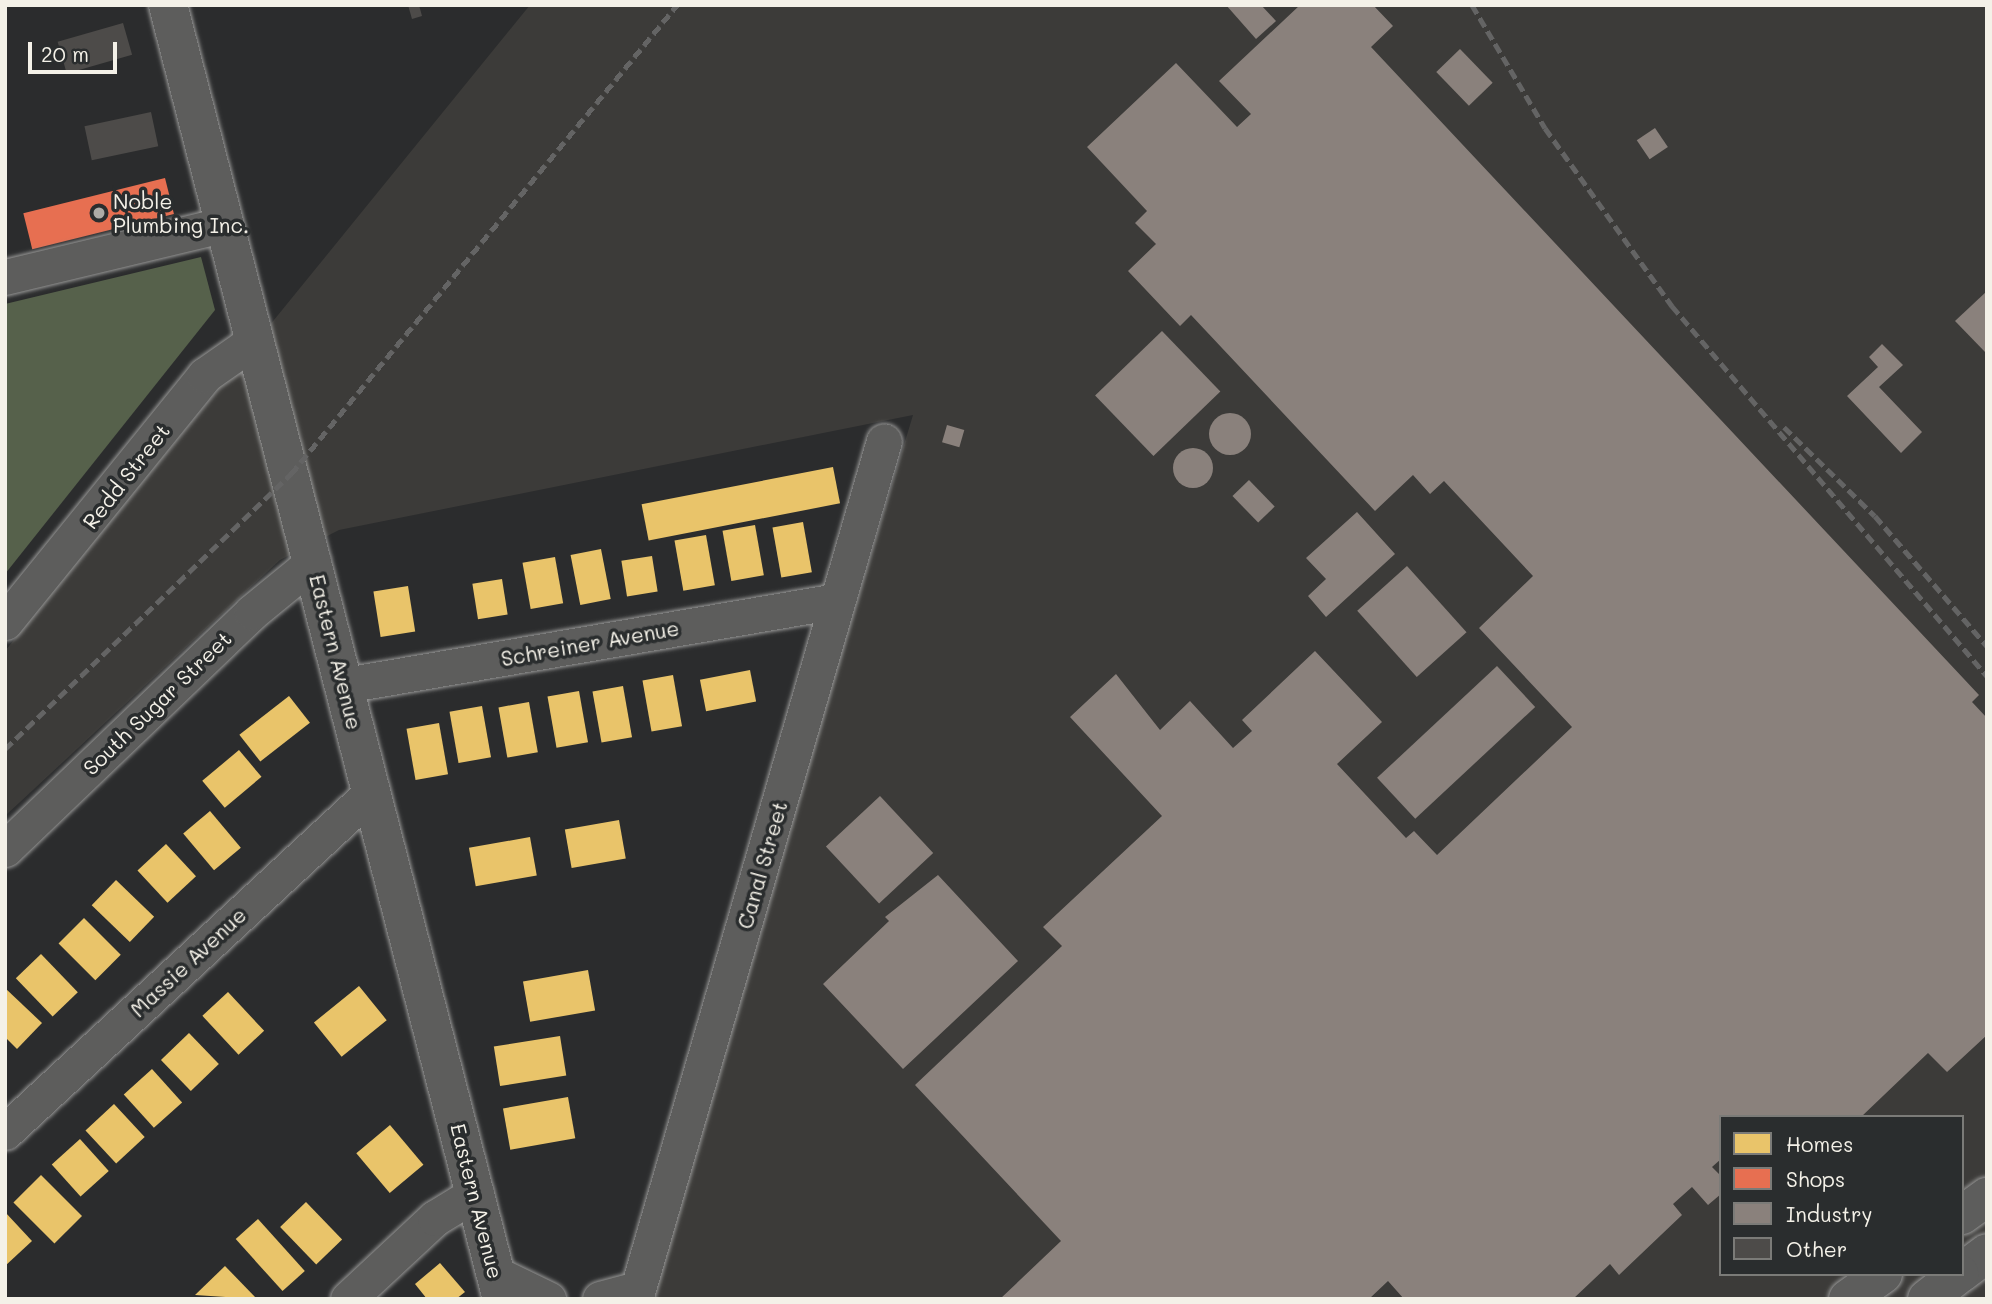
<!DOCTYPE html>
<html>
<head>
<meta charset="utf-8">
<style>
	body { margin:0 }
	#map { position:relative; width:1992px; height:1304px; overflow:hidden; background:#2b2c2d; font-family:Mali,sans-serif }
	div>[style] { position:absolute }
	.built>* { inset:0; background:#3c3b39 }
	.green>* { inset:0; background:#56614b }
	.homes>* { inset:0; background:#e9c46a; transform-origin:0 0 }
	.shops>* { inset:0; background:#e76f51; transform-origin:0 0 }
	.industry>* { inset:0; background:#8a817c; transform-origin:0 0 }
	.round { border-radius:50% }
	.building>* { inset:0; background:#4d4b49; transform-origin:0 0 }
	.roads { filter:drop-shadow(0 0 2px #979796) drop-shadow(0 0 2px #979796) }
	.street>* { height:35px; margin:-17.5px; padding:0 17.5px; transform-origin:17.5px; border-radius:17.5px; background:#5d5d5c }
	.secondary>* { height:38px; margin:-19px; padding:0 19px; transform-origin:19px; border-radius:19px; background:#5d5d5c }
	.primary>* { height:38px; margin:-19px; padding:0 19px; transform-origin:19px; border-radius:19px; background:#5d5d5c }
	.rail>* { height:5px; margin-top:-2.5px; transform-origin:0; background:repeating-linear-gradient(90deg,#646464 0 10px,transparent 0 15px) }
	.dots>* { width:19px; height:19px; translate:-50% -50%; box-sizing:border-box; border:4px solid #2a2d2e; border-radius:50% }
	span { translate:-50% -50%; white-space:nowrap; text-align:center; line-height:1.15; -webkit-text-stroke:7px #2a2d2e; paint-order:stroke }
	.poi-label { font-size:21px; color:#f4f1e8 }
	.left { translate:0 -50%; text-align:left }
	.street-label { font-size:21px; color:#f4f1e8 }
	.frame { position:absolute; inset:0; border:7px solid #f4f1e8; pointer-events:none }
	.legend { position:absolute; left:1719px; top:1115px; width:245px; height:161px; box-sizing:border-box; background:#2a2d2e; border:2px solid #7b7b78; margin:0; padding:9px 12px; list-style:none; font-size:21px; color:#f4f1e8 }
	.legend li { display:flex; align-items:center; gap:14px; height:35px }
	.legend b { width:35px; border:2px solid #7b7b78 }
	.scale { position:absolute; left:28px; top:42px; width:89px; height:32px; box-sizing:border-box; border:4px solid #f4f1e8; border-top:0; padding-left:9px; font-size:21px; line-height:24px; white-space:nowrap; color:#f4f1e8; -webkit-text-stroke:5px #2a2d2e; paint-order:stroke }
</style>
</head>
<body>
<div id="map">
	<div class="built">
		<div style="clip-path:polygon(evenodd,530px 5px,1987px 5px,1987px 1299px,646px 1299px,913px 415px,339px 530px,280px 560px,5px 816px,5px 651px,530px 5px,1721px 1117px,1962px 1117px,1962px 1274px,1721px 1274px,1721px 1117px)"></div>
	</div>
	<div class="green">
		<div style="clip-path:polygon(201px 257px,215px 310px,5px 574px,5px 304px)"></div>
	</div>
	<div class="homes">
		<div style="left:833px;top:467px;width:37px;height:195px;rotate:79deg"></div>
		<div style="left:803px;top:522px;width:51px;height:31px;rotate:80deg"></div>
		<div style="left:755px;top:525px;width:51px;height:33px;rotate:80deg"></div>
		<div style="left:706px;top:535px;width:51px;height:32px;rotate:80deg"></div>
		<div style="left:601px;top:549px;width:51px;height:31px;rotate:79deg"></div>
		<div style="left:652px;top:556px;width:36px;height:31px;rotate:81deg"></div>
		<div style="left:555px;top:557px;width:47px;height:33px;rotate:80deg"></div>
		<div style="left:502px;top:579px;width:36px;height:30px;rotate:81deg"></div>
		<div style="left:408px;top:586px;width:46px;height:35px;rotate:81deg"></div>
		<div style="left:750px;top:670px;width:32px;height:51px;rotate:79deg"></div>
		<div style="left:673px;top:675px;width:52px;height:31px;rotate:80deg"></div>
		<div style="left:623px;top:686px;width:52px;height:31px;rotate:80deg"></div>
		<div style="left:579px;top:691px;width:52px;height:32px;rotate:80deg"></div>
		<div style="left:289px;top:696px;width:34px;height:63px;rotate:52deg"></div>
		<div style="left:529px;top:702px;width:51px;height:31px;rotate:80deg"></div>
		<div style="left:482px;top:706px;width:52px;height:33px;rotate:80deg"></div>
		<div style="left:439px;top:723px;width:52px;height:33px;rotate:80deg"></div>
		<div style="left:239px;top:750px;width:35px;height:48px;rotate:50deg"></div>
		<div style="left:210px;top:811px;width:48px;height:35px;rotate:50deg"></div>
		<div style="left:619px;top:820px;width:39px;height:55px;rotate:80deg"></div>
		<div style="left:530px;top:837px;width:39px;height:62px;rotate:80deg"></div>
		<div style="left:166px;top:844px;width:44px;height:39px;rotate:47deg"></div>
		<div style="left:116px;top:880px;width:53px;height:35px;rotate:44deg"></div>
		<div style="left:84px;top:918px;width:52px;height:36px;rotate:45deg"></div>
		<div style="left:41px;top:954px;width:53px;height:35px;rotate:46deg"></div>
		<div style="left:588px;top:970px;width:41px;height:66px;rotate:80deg"></div>
		<div style="left:359px;top:986px;width:44px;height:58px;rotate:51deg"></div>
		<div style="clip-path:polygon(5px 988px,42px 1023px,17px 1049px,5px 1037px)"></div>
		<div style="left:228px;top:992px;width:53px;height:35px;rotate:47deg"></div>
		<div style="left:189px;top:1033px;width:43px;height:39px;rotate:46deg"></div>
		<div style="left:560px;top:1036px;width:40px;height:67px;rotate:81deg"></div>
		<div style="left:152px;top:1069px;width:45px;height:38px;rotate:48deg"></div>
		<div style="left:568px;top:1097px;width:42px;height:66px;rotate:80deg"></div>
		<div style="left:114px;top:1104px;width:45px;height:39px;rotate:47deg"></div>
		<div style="left:390px;top:1125px;width:52px;height:44px;rotate:50deg"></div>
		<div style="left:80px;top:1139px;width:43px;height:38px;rotate:48deg"></div>
		<div style="left:41px;top:1175px;width:58px;height:39px;rotate:45deg"></div>
		<div style="left:306px;top:1202px;width:52px;height:36px;rotate:46deg"></div>
		<div style="clip-path:polygon(5px 1212px,32px 1241px,5px 1266px)"></div>
		<div style="left:258px;top:1219px;width:70px;height:30px;rotate:48deg"></div>
		<div style="clip-path:polygon(440px 1263px,465px 1292px,456px 1299px,427px 1299px,415px 1284px)"></div>
		<div style="clip-path:polygon(225px 1266px,257px 1299px,195px 1295px)"></div>
	</div>
	<div class="shops">
		<div style="left:165px;top:178px;width:37px;height:146px;rotate:76deg"></div>
	</div>
	<div class="industry">
		<div style="clip-path:polygon(1226px 5px,1261px 5px,1276px 21px,1256px 39px)"></div>
		<div style="clip-path:polygon(1300px 5px,1373px 5px,1393px 26px,1371px 47px,1979px 695px,1972px 702px,1987px 718px,1987px 1035px,1947px 1072px,1928px 1053px,1861px 1117px,1721px 1117px,1721px 1159px,1712px 1167px,1721px 1176px,1721px 1194px,1708px 1205px,1692px 1187px,1673px 1204px,1682px 1215px,1619px 1275px,1610px 1264px,1573px 1299px,1404px 1299px,1388px 1281px,1369px 1299px,1000px 1299px,1061px 1241px,915px 1085px,1062px 946px,1043px 927px,1162px 816px,1070px 717px,1116px 674px,1160px 730px,1190px 701px,1233px 748px,1252px 731px,1242px 720px,1315px 651px,1382px 722px,1337px 764px,1406px 838px,1414px 831px,1437px 855px,1572px 727px,1479px 628px,1533px 576px,1444px 481px,1430px 494px,1413px 475px,1375px 511px,1191px 315px,1180px 326px,1128px 271px,1156px 244px,1135px 223px,1147px 211px,1087px 147px,1176px 63px,1237px 127px,1251px 114px,1219px 81px)"></div>
		<div style="left:1460px;top:49px;width:47px;height:33px;rotate:46deg"></div>
		<div style="left:1655px;top:128px;width:23px;height:22px;rotate:56deg"></div>
		<div style="clip-path:polygon(1987px 291px,1987px 354px,1955px 321px)"></div>
		<div style="left:1162px;top:331px;width:84px;height:93px;rotate:46deg"></div>
		<div style="clip-path:polygon(1882px 344px,1903px 365px,1879px 387px,1922px 432px,1901px 453px,1847px 396px,1878px 367px,1869px 357px)"></div>
		<div class="round" style="left:1209px;top:413px;width:42px;height:42px"></div>
		<div style="left:947px;top:425px;width:18px;height:18px;rotate:16deg"></div>
		<div class="round" style="left:1173px;top:448px;width:40px;height:40px"></div>
		<div style="left:1249px;top:480px;width:37px;height:23px;rotate:46deg"></div>
		<div style="clip-path:polygon(1357px 512px,1395px 554px,1326px 617px,1308px 596px,1326px 579px,1306px 558px)"></div>
		<div style="left:1407px;top:566px;width:89px;height:67px;rotate:48deg"></div>
		<div style="left:1497px;top:666px;width:56px;height:164px;rotate:47deg"></div>
		<div style="left:880px;top:796px;width:78px;height:74px;rotate:47deg"></div>
		<div style="clip-path:polygon(938px 875px,1018px 961px,903px 1069px,823px 984px,889px 921px,885px 917px)"></div>
	</div>
	<div class="building">
		<div style="clip-path:polygon(408px 5px,419px 5px,422px 16px,412px 19px)"></div>
		<div style="left:123px;top:23px;width:33px;height:68px;rotate:74deg"></div>
		<div style="left:151px;top:112px;width:35px;height:68px;rotate:78deg"></div>
	</div>
	<div class="roads">
		<div class="street">
			<div style="left:5px;top:277px;width:226px;rotate:-13.5deg"></div>
			<div style="left:5px;top:622px;width:318px;rotate:-51deg"></div>
			<div style="left:205px;top:375px;width:61px;rotate:-35deg"></div>
			<div style="left:345px;top:685px;width:498px;rotate:-9.7deg"></div>
			<div style="left:5px;top:849px;width:342px;rotate:-43.8deg"></div>
			<div style="left:252px;top:612px;width:79px;rotate:-39.3deg"></div>
			<div style="left:5px;top:1132px;width:499px;rotate:-42.8deg"></div>
			<div style="left:496px;top:1274px;width:58px;rotate:25.7deg"></div>
			<div style="left:348px;top:1299px;width:119px;rotate:-43deg"></div>
			<div style="left:435px;top:1218px;width:48px;rotate:-31.4deg"></div>
			<div style="left:600px;top:1299px;width:39px;rotate:-15deg"></div>
			<div style="left:635px;top:1299px;width:893px;rotate:-73.82deg"></div>
		</div>
		<div class="secondary">
			<div style="left:1962px;top:1215px;width:31px;rotate:-36deg"></div>
			<div style="left:1962px;top:1272px;width:31px;rotate:-37deg"></div>
			<div style="left:1848px;top:1299px;width:43px;rotate:-35.5deg"></div>
			<div style="left:1927px;top:1299px;width:41px;rotate:-38deg"></div>
		</div>
		<div class="primary">
			<div style="left:168px;top:5px;width:1336px;rotate:75.53deg"></div>
		</div>
	</div>
	<div class="rail">
		<div style="left:1472px;top:5px;width:143px;rotate:59.3deg"></div>
		<div style="left:1545px;top:128px;width:219px;rotate:54.5deg"></div>
		<div style="left:1672px;top:306px;width:486px;rotate:49.6deg"></div>
		<div style="left:1784px;top:427px;width:127px;rotate:44.4deg"></div>
		<div style="left:1875px;top:516px;width:172px;rotate:49.3deg"></div>
		<div style="left:5px;top:749px;width:397px;rotate:-43.9deg"></div>
		<div style="left:291px;top:474px;width:607px;rotate:-50.54deg"></div>
	</div>
	<div class="dots">
		<div style="left:99px;top:213px;background:#aeaca7"></div>
	</div>
	<div class="poi-label">
		<span class="left" style="left:113px;top:213px">Noble<br>Plumbing Inc.</span>
	</div>
	<div class="street-label">
		<span style="left:126px;top:476px;rotate:-52deg">Redd Street</span>
		<span style="left:590px;top:643px;rotate:-10deg">Schreiner Avenue</span>
		<span style="left:336px;top:652px;rotate:76deg">Eastern Avenue</span>
		<span style="left:157px;top:703px;rotate:-44deg">South Sugar Street</span>
		<span style="left:762px;top:865px;rotate:-74deg">Canal Street</span>
		<span style="left:188px;top:962px;rotate:-43deg">Massie Avenue</span>
		<span style="left:477px;top:1201px;rotate:76deg">Eastern Avenue</span>
	</div>
	<div class="frame"></div>
	<ul class="legend">
	<li><b style="height:19px;background:#e9c46a"></b>Homes</li>
	<li><b style="height:19px;background:#e76f51"></b>Shops</li>
	<li><b style="height:19px;background:#8a817c"></b>Industry</li>
	<li><b style="height:19px;background:#4d4b49"></b>Other</li>
	</ul>
	<div class="scale">20 m</div>
</div>
</body>
</html>
